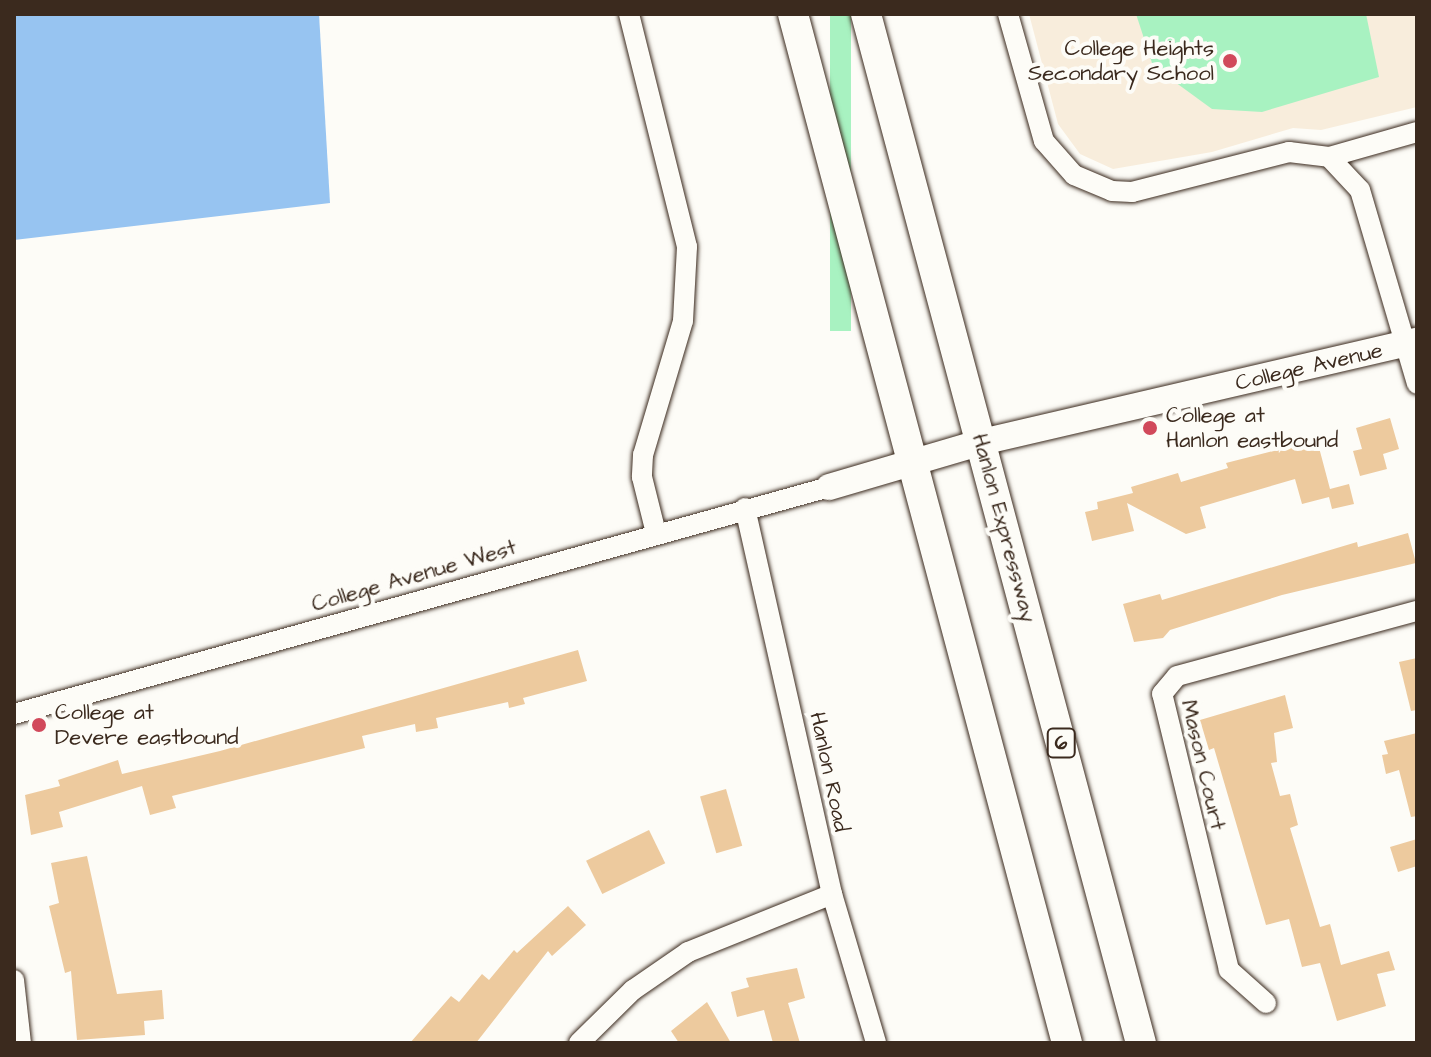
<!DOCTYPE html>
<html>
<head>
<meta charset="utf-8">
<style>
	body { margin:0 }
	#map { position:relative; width:1431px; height:1057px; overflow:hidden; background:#fdfcf7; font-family:"Architects Daughter",sans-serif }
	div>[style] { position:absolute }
	.built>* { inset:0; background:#f8eddc }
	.green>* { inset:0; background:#a8f2c1; transform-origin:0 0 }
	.water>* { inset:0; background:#97c4f1 }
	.building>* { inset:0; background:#edca9e; transform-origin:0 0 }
	.roads { filter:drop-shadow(0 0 2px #3b2a1e) drop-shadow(0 0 2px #3b2a1e) }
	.minor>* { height:20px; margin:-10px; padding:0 10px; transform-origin:10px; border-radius:10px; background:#fdfcf7 }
	.major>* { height:26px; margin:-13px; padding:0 13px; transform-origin:13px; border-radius:13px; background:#fdfcf7 }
	.highway>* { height:30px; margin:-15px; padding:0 15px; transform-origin:15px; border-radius:15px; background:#fdfcf7 }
	.dots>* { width:22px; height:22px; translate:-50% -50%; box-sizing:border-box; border:4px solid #fdfcf7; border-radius:50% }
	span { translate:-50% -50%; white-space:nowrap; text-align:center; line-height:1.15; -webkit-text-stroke:8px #fdfcf7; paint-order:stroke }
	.shield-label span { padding:2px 6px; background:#fdfcf7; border:2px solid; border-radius:6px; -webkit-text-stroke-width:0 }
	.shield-label { font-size:20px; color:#3b2a1e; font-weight:700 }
	.poi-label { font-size:22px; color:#3b2a1e }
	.right { translate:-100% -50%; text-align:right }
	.left { translate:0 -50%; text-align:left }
	.street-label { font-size:22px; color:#3b2a1e }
	.frame { position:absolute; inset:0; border:16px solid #3b2a1e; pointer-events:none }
</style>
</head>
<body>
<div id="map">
	<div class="built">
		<div style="clip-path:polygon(1029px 14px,1417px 14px,1417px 107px,1321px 130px,1293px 128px,1212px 152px,1113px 169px,1080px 154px,1058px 124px)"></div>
	</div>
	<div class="green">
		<div style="left:830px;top:14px;width:21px;height:317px"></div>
		<div style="clip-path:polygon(1136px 14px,1366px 14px,1379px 77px,1262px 112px,1212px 109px,1153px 66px)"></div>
	</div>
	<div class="water">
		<div style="clip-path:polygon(14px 14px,319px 14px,330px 203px,14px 240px)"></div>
	</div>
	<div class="building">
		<div style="clip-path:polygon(1390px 418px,1399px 449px,1383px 454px,1387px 469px,1360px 476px,1353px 451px,1362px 449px,1356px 428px)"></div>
		<div style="clip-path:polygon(1317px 440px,1330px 489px,1349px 484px,1354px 504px,1332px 509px,1329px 497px,1302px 504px,1295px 479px,1200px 507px,1206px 528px,1186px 534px,1127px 503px,1134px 531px,1092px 541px,1085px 512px,1098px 509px,1097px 502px,1133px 493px,1131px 487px,1178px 473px,1181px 482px,1228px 468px,1226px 463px)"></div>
		<div style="clip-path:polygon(1408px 533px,1416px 563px,1282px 595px,1170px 630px,1163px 638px,1134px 642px,1123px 604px,1160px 594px,1162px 600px,1357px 542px,1358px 547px)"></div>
		<div style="clip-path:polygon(578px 650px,587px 681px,523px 698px,525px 704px,509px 708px,508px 702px,436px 718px,438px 728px,416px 732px,415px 724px,362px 736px,365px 748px,172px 796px,176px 808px,150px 815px,142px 786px,59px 812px,63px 827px,31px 835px,25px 795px,60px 786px,58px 780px,118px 760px,122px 774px,220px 751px)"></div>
		<div style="clip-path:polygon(1417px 658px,1417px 710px,1411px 711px,1399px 662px)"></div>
		<div style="clip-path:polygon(1285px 695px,1293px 728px,1274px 733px,1277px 762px,1271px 763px,1280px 796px,1290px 794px,1298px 825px,1290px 828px,1320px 927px,1330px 924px,1341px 965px,1389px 951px,1395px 970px,1377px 974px,1386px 1006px,1337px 1021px,1320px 963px,1302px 967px,1289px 919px,1266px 925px,1214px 748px,1209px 750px,1200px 720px)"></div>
		<div style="clip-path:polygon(1417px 733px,1417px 816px,1411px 817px,1399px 770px,1386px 774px,1382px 755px,1388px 754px,1384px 741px)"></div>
		<div style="left:726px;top:789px;width:59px;height:27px;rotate:74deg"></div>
		<div style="left:649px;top:830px;width:37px;height:70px;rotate:64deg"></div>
		<div style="clip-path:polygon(1417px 839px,1417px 866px,1398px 872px,1390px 847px)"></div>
		<div style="clip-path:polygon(87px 856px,117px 994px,162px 990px,164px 1019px,144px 1021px,145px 1035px,77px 1040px,71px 971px,65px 973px,49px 906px,59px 903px,51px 863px)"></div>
		<div style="clip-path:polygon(568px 906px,586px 925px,552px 956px,548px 951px,476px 1043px,410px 1043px,451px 996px,459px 1002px,482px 974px,489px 980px,514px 950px,517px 953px)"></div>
		<div style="clip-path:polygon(797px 968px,805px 998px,788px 1003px,800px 1043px,773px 1043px,764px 1010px,737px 1017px,731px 992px,749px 987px,746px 978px)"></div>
		<div style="clip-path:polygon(707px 1002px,731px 1043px,679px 1043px,671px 1031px)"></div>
	</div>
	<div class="roads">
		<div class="minor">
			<div style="left:629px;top:14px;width:240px;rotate:76deg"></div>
			<div style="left:687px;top:247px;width:74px;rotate:93.1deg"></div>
			<div style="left:683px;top:321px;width:140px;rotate:106.6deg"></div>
			<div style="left:643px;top:455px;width:22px;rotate:93deg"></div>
			<div style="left:642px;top:477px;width:58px;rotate:76deg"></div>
			<div style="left:1008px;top:14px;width:132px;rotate:74.2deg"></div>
			<div style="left:1044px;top:141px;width:45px;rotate:48.6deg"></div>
			<div style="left:1074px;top:175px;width:41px;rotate:22.8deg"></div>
			<div style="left:1112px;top:191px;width:20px;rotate:3deg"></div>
			<div style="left:1132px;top:192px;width:162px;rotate:-14.3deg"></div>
			<div style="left:1289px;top:152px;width:40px;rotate:7.1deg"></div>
			<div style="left:1329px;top:157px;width:91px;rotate:-15.9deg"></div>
			<div style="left:1329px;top:157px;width:45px;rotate:46.8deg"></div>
			<div style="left:1360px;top:190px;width:202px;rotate:73.6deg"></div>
			<div style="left:745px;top:508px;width:396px;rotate:77.3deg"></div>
			<div style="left:832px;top:894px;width:155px;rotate:73.5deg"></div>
			<div style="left:14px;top:714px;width:846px;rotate:-15.56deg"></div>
			<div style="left:14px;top:980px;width:63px;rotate:83.7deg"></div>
			<div style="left:1266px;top:1003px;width:50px;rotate:-138.3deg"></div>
			<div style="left:1229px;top:970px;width:284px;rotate:-103.6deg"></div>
			<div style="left:1162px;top:694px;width:23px;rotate:-50deg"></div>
			<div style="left:1177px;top:676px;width:249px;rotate:-15.2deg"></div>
			<div style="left:579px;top:1043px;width:76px;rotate:-44.5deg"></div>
			<div style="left:633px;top:990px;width:67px;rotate:-34.6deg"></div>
			<div style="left:688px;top:952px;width:155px;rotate:-21.9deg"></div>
		</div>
		<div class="major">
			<div style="left:829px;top:487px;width:159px;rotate:-16.4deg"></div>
			<div style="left:982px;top:442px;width:447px;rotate:-13.1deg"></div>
		</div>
		<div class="highway">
			<div style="left:793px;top:14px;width:1065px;rotate:75.09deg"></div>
			<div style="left:866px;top:14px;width:1065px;rotate:75.04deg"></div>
		</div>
	</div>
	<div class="dots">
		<div style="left:1230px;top:61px;background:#d1495b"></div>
		<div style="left:1150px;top:428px;background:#d1495b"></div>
		<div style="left:39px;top:725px;background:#d1495b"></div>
	</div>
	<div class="shield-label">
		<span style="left:1061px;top:743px">6</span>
	</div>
	<div class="poi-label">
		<span class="right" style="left:1214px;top:61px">College Heights<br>Secondary School</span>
		<span class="left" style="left:1166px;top:428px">College at<br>Hanlon eastbound</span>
		<span class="left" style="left:55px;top:725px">College at<br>Devere eastbound</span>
	</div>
	<div class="street-label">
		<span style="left:1309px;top:367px;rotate:-13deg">College Avenue</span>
		<span style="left:1004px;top:528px;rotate:75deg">Hanlon Expressway</span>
		<span style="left:414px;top:576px;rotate:-16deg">College Avenue West</span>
		<span style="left:1203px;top:765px;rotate:77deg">Mason Court</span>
		<span style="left:829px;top:772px;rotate:78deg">Hanlon Road</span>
	</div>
	<div class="frame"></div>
</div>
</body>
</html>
